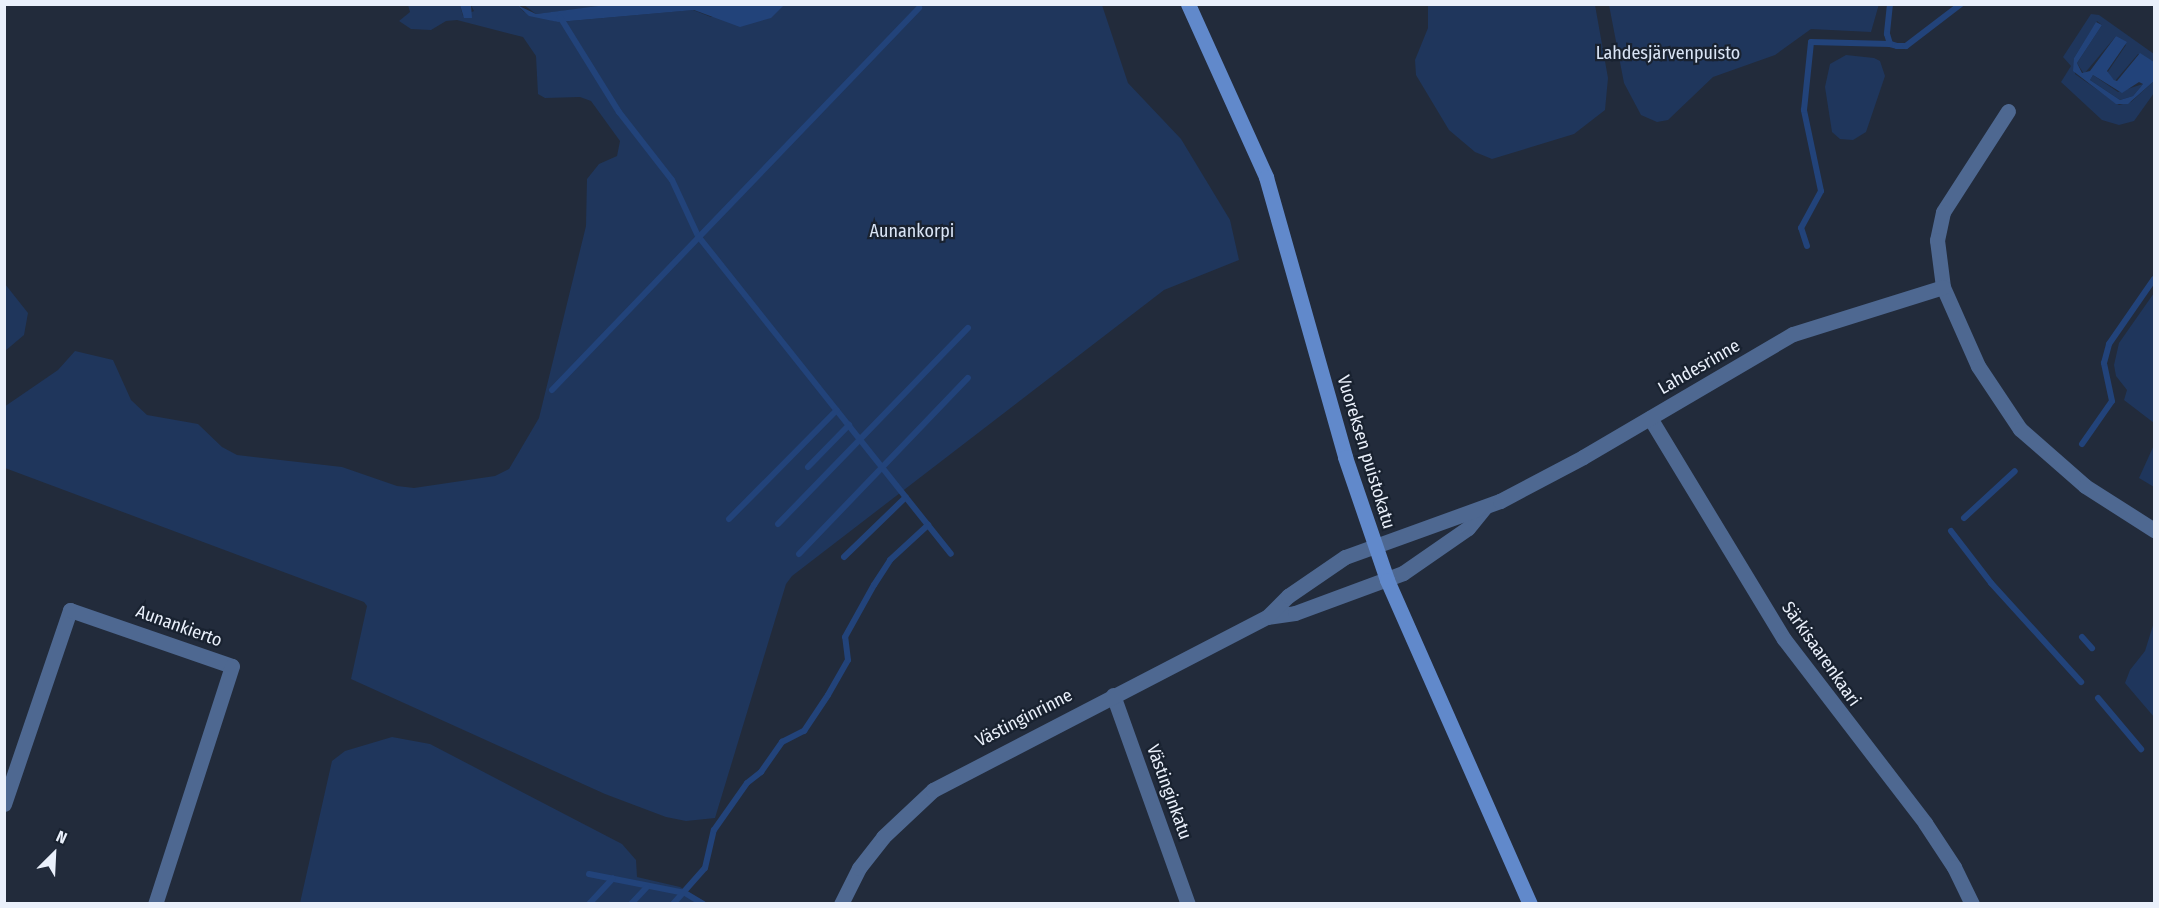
<!DOCTYPE html>
<html>
<head>
<meta charset="utf-8">
<style>
	body { margin:0 }
	#map { position:relative; width:2159px; height:908px; overflow:hidden; background:#222b3b; font-family:"Fira Sans Condensed",sans-serif }
	div>[style] { position:absolute }
	.green>* { inset:0; background:#1f365c }
	.water>* { inset:0; background:#22437a }
	.stream>* { height:6px; margin:-3px; padding:0 3px; transform-origin:3px; border-radius:3px; background:#22437a }
	.minor>* { height:15px; margin:-7.5px; padding:0 7.5px; transform-origin:7.5px; border-radius:7.5px; background:#4e6891 }
	.secondary>* { height:15px; margin:-7.5px; padding:0 7.5px; transform-origin:7.5px; border-radius:7.5px; background:#6189cb }
	span { translate:-50% -50%; white-space:nowrap; text-align:center; line-height:1.15; -webkit-text-stroke:4.5px #192230; paint-order:stroke }
	.park-label { font-size:18px; color:#dae5f6 }
	.street-label { font-size:18px; color:#eaf0fb }
	.frame { position:absolute; inset:0; border:6px solid #eaf0fb; pointer-events:none }
	.north { position:absolute; left:24px; top:824px; width:60px; height:60px; -webkit-text-stroke:4px #192230; paint-order:stroke; rotate:24deg; font-size:16px; font-weight:700; line-height:24px; text-align:center; color:#eaf0fb }
	.north::after { content:''; display:block; margin:auto; width:21px; height:27px; background:#eaf0fb; clip-path:polygon(50% 0,100% 100%,50% 72%,0 100%) }
</style>
</head>
<body>
<div id="map">
	<div class="green">
		<div style="clip-path:polygon(1879px 4px,1871px 32px,1811px 29px,1775px 55px,1713px 77px,1668px 120px,1657px 122px,1641px 115px,1624px 83px,1609px 5px)"></div>
		<div style="clip-path:polygon(408px 5px,460px 5px,463px 16px,474px 11px,471px 5px,517px 5px,524px 12px,558px 22px,693px 10px,711px 17px,784px 5px,1102px 5px,1128px 83px,1181px 139px,1230px 220px,1239px 260px,1164px 290px,792px 576px,786px 584px,715px 818px,686px 821px,666px 817px,605px 794px,351px 679px,367px 606px,364px 602px,5px 468px,4px 407px,58px 370px,75px 351px,113px 360px,131px 400px,147px 415px,198px 424px,222px 447px,237px 455px,342px 467px,397px 486px,414px 488px,495px 476px,509px 469px,539px 418px,586px 226px,587px 179px,599px 164px,617px 156px,620px 141px,591px 101px,580px 97px,545px 98px,538px 94px,536px 56px,523px 37px,457px 20px,446px 21px,431px 30px,411px 29px,399px 21px,410px 12px)"></div>
		<div style="clip-path:polygon(524px 5px,614px 5px,536px 14px)"></div>
		<div style="clip-path:polygon(1428px 5px,1595px 5px,1608px 78px,1605px 110px,1574px 134px,1492px 159px,1475px 152px,1449px 130px,1416px 75px,1415px 60px,1428px 28px)"></div>
		<div style="clip-path:polygon(2091px 14px,2099px 15px,2154px 54px,2154px 62px,2138px 54px,2115px 81px,2107px 73px,2126px 45px,2116px 36px,2084px 74px,2077px 63px,2102px 25px,2097px 21px,2074px 58px,2075px 74px,2119px 105px,2131px 102px,2154px 81px,2154px 93px,2134px 121px,2119px 125px,2102px 120px,2061px 82px,2071px 66px,2063px 57px)"></div>
		<div style="clip-path:polygon(1846px 55px,1874px 58px,1880px 61px,1885px 76px,1866px 132px,1853px 140px,1840px 139px,1832px 132px,1825px 87px,1830px 64px)"></div>
		<div style="clip-path:polygon(2093px 75px,2118px 92px,2143px 84px,2133px 96px,2120px 100px,2090px 80px)"></div>
		<div style="clip-path:polygon(5px 284px,28px 313px,24px 335px,5px 351px)"></div>
		<div style="clip-path:polygon(2154px 293px,2154px 423px,2124px 400px,2127px 390px,2116px 376px,2114px 365px,2119px 343px)"></div>
		<div style="clip-path:polygon(2154px 445px,2154px 487px,2139px 478px)"></div>
		<div style="clip-path:polygon(2154px 622px,2154px 717px,2125px 683px,2130px 670px,2145px 651px)"></div>
		<div style="clip-path:polygon(392px 737px,430px 744px,622px 844px,636px 860px,637px 877px,680px 887px,707px 903px,300px 903px,332px 761px,345px 751px)"></div>
	</div>
	<div class="water">
		<div style="clip-path:polygon(614px 4px,784px 4px,784px 5px,771px 18px,740px 27px,694px 10px,558px 22px,529px 16px,517px 5px,536px 14px)"></div>
		<div style="clip-path:polygon(460px 5px,471px 5px,472px 18px,464px 18px)"></div>
		<div style="clip-path:polygon(evenodd,2096px 22px,2102px 25px,2077px 63px,2082px 73px,2090px 71px,2116px 36px,2127px 42px,2107px 71px,2114px 80px,2117px 81px,2140px 53px,2154px 62px,2154px 81px,2128px 104px,2116px 104px,2073px 71px,2074px 58px,2096px 22px,2093px 75px,2122px 93px,2139px 82px,2143px 84px,2133px 96px,2120px 100px,2090px 80px,2093px 75px)"></div>
	</div>
	<div class="stream">
		<div style="left:1890px;top:4px;width:30px;rotate:96deg"></div>
		<div style="left:1887px;top:34px;width:10px;rotate:73deg"></div>
		<div style="left:1890px;top:44px;width:7px;rotate:16deg"></div>
		<div style="left:1897px;top:46px;width:9px"></div>
		<div style="left:1906px;top:46px;width:69px;rotate:-37.4deg"></div>
		<div style="left:560px;top:17px;width:112px;rotate:58.2deg"></div>
		<div style="left:619px;top:112px;width:86px;rotate:52.1deg"></div>
		<div style="left:672px;top:180px;width:62px;rotate:65.1deg"></div>
		<div style="left:698px;top:236px;width:406px;rotate:51.5deg"></div>
		<div style="left:1807px;top:246px;width:19px;rotate:-108deg"></div>
		<div style="left:1801px;top:228px;width:42px;rotate:-61.6deg"></div>
		<div style="left:1821px;top:191px;width:83px;rotate:-101.9deg"></div>
		<div style="left:1804px;top:110px;width:68px;rotate:-84.1deg"></div>
		<div style="left:1811px;top:42px;width:79px;rotate:1.5deg"></div>
		<div style="left:552px;top:390px;width:530px;rotate:-46.15deg"></div>
		<div style="left:2082px;top:444px;width:52px;rotate:-55.1deg"></div>
		<div style="left:2112px;top:401px;width:39px;rotate:-102deg"></div>
		<div style="left:2104px;top:363px;width:20px;rotate:-75deg"></div>
		<div style="left:2109px;top:344px;width:79px;rotate:-55.3deg"></div>
		<div style="left:808px;top:467px;width:59px;rotate:-45.7deg"></div>
		<div style="left:1964px;top:518px;width:69px;rotate:-42.7deg"></div>
		<div style="left:729px;top:519px;width:153px;rotate:-45.3deg"></div>
		<div style="left:778px;top:524px;width:273px;rotate:-45.9deg"></div>
		<div style="left:1951px;top:531px;width:66px;rotate:52.4deg"></div>
		<div style="left:1991px;top:583px;width:134px;rotate:47.7deg"></div>
		<div style="left:799px;top:554px;width:244px;rotate:-46.2deg"></div>
		<div style="left:844px;top:557px;width:86px;rotate:-44.1deg"></div>
		<div style="left:2082px;top:637px;width:15px;rotate:48deg"></div>
		<div style="left:2098px;top:698px;width:67px;rotate:49.9deg"></div>
		<div style="left:589px;top:874px;width:98px;rotate:11.2deg"></div>
		<div style="left:685px;top:893px;width:21px;rotate:31deg"></div>
		<div style="left:589px;top:904px;width:35px;rotate:-47deg"></div>
		<div style="left:631px;top:904px;width:23px;rotate:-47deg"></div>
		<div style="left:673px;top:904px;width:48px;rotate:-48.4deg"></div>
		<div style="left:705px;top:868px;width:39px;rotate:-77deg"></div>
		<div style="left:714px;top:830px;width:57px;rotate:-54.9deg"></div>
		<div style="left:747px;top:783px;width:18px;rotate:-38deg"></div>
		<div style="left:761px;top:772px;width:37px;rotate:-55deg"></div>
		<div style="left:782px;top:742px;width:25px;rotate:-27deg"></div>
		<div style="left:804px;top:731px;width:43px;rotate:-56.3deg"></div>
		<div style="left:828px;top:695px;width:40px;rotate:-60.3deg"></div>
		<div style="left:848px;top:660px;width:23px;rotate:-97deg"></div>
		<div style="left:845px;top:637px;width:60px;rotate:-60.9deg"></div>
		<div style="left:874px;top:585px;width:30px;rotate:-57deg"></div>
		<div style="left:890px;top:560px;width:52px;rotate:-42.6deg"></div>
	</div>
	<div class="minor">
		<div style="left:2008px;top:111px;width:120px;rotate:122.8deg"></div>
		<div style="left:1943px;top:212px;width:29px;rotate:102deg"></div>
		<div style="left:1937px;top:240px;width:47px;rotate:82.7deg"></div>
		<div style="left:1943px;top:287px;width:86px;rotate:66.1deg"></div>
		<div style="left:1978px;top:366px;width:76px;rotate:56.3deg"></div>
		<div style="left:2020px;top:429px;width:86px;rotate:41.2deg"></div>
		<div style="left:2085px;top:486px;width:82px;rotate:32.5deg"></div>
		<div style="left:1650px;top:418px;width:258px;rotate:58.8deg"></div>
		<div style="left:1784px;top:639px;width:232px;rotate:52.5deg"></div>
		<div style="left:1925px;top:823px;width:53px;rotate:56.6deg"></div>
		<div style="left:1954px;top:867px;width:41px;rotate:64.1deg"></div>
		<div style="left:1267px;top:617px;width:28px;rotate:-8deg"></div>
		<div style="left:1295px;top:613px;width:115px;rotate:-20.3deg"></div>
		<div style="left:1403px;top:573px;width:79px;rotate:-34.7deg"></div>
		<div style="left:1468px;top:528px;width:27px;rotate:-51deg"></div>
		<div style="left:1113px;top:695px;width:222px;rotate:70.3deg"></div>
		<div style="left:4px;top:804px;width:205px;rotate:-71.2deg"></div>
		<div style="left:70px;top:610px;width:171px;rotate:19.1deg"></div>
		<div style="left:232px;top:666px;width:250px;rotate:107.9deg"></div>
		<div style="left:841px;top:904px;width:40px;rotate:-63.4deg"></div>
		<div style="left:859px;top:868px;width:39px;rotate:-52deg"></div>
		<div style="left:883px;top:837px;width:69px;rotate:-43.2deg"></div>
		<div style="left:933px;top:790px;width:376px;rotate:-27.4deg"></div>
		<div style="left:1267px;top:617px;width:30px;rotate:-45deg"></div>
		<div style="left:1288px;top:596px;width:69px;rotate:-34.4deg"></div>
		<div style="left:1345px;top:557px;width:165px;rotate:-19.9deg"></div>
		<div style="left:1500px;top:501px;width:94px;rotate:-27.9deg"></div>
		<div style="left:1583px;top:457px;width:243px;rotate:-30.4deg"></div>
		<div style="left:1793px;top:334px;width:157px;rotate:-17.4deg"></div>
	</div>
	<div class="secondary">
		<div style="left:1188px;top:4px;width:190px;rotate:65.7deg"></div>
		<div style="left:1266px;top:177px;width:291px;rotate:74.2deg"></div>
		<div style="left:1345px;top:457px;width:130px;rotate:71.1deg"></div>
		<div style="left:1387px;top:580px;width:354px;rotate:66.2deg"></div>
	</div>
	<div class="park-label">
		<span style="left:1668px;top:53px">Lahdesjärvenpuisto</span>
		<span style="left:912px;top:231px">Aunankorpi</span>
	</div>
	<div class="street-label">
		<span style="left:1699px;top:367px;rotate:-30deg">Lahdesrinne</span>
		<span style="left:1366px;top:452px;rotate:73deg">Vuoreksen puistokatu</span>
		<span style="left:179px;top:626px;rotate:20deg">Aunankierto</span>
		<span style="left:1821px;top:654px;rotate:55deg">Särkisaarenkaari</span>
		<span style="left:1024px;top:718px;rotate:-27deg">Västinginrinne</span>
		<span style="left:1169px;top:792px;rotate:70deg">Västinginkatu</span>
	</div>
	<div class="frame"></div>
	<div class="north">N</div>
</div>
</body>
</html>
